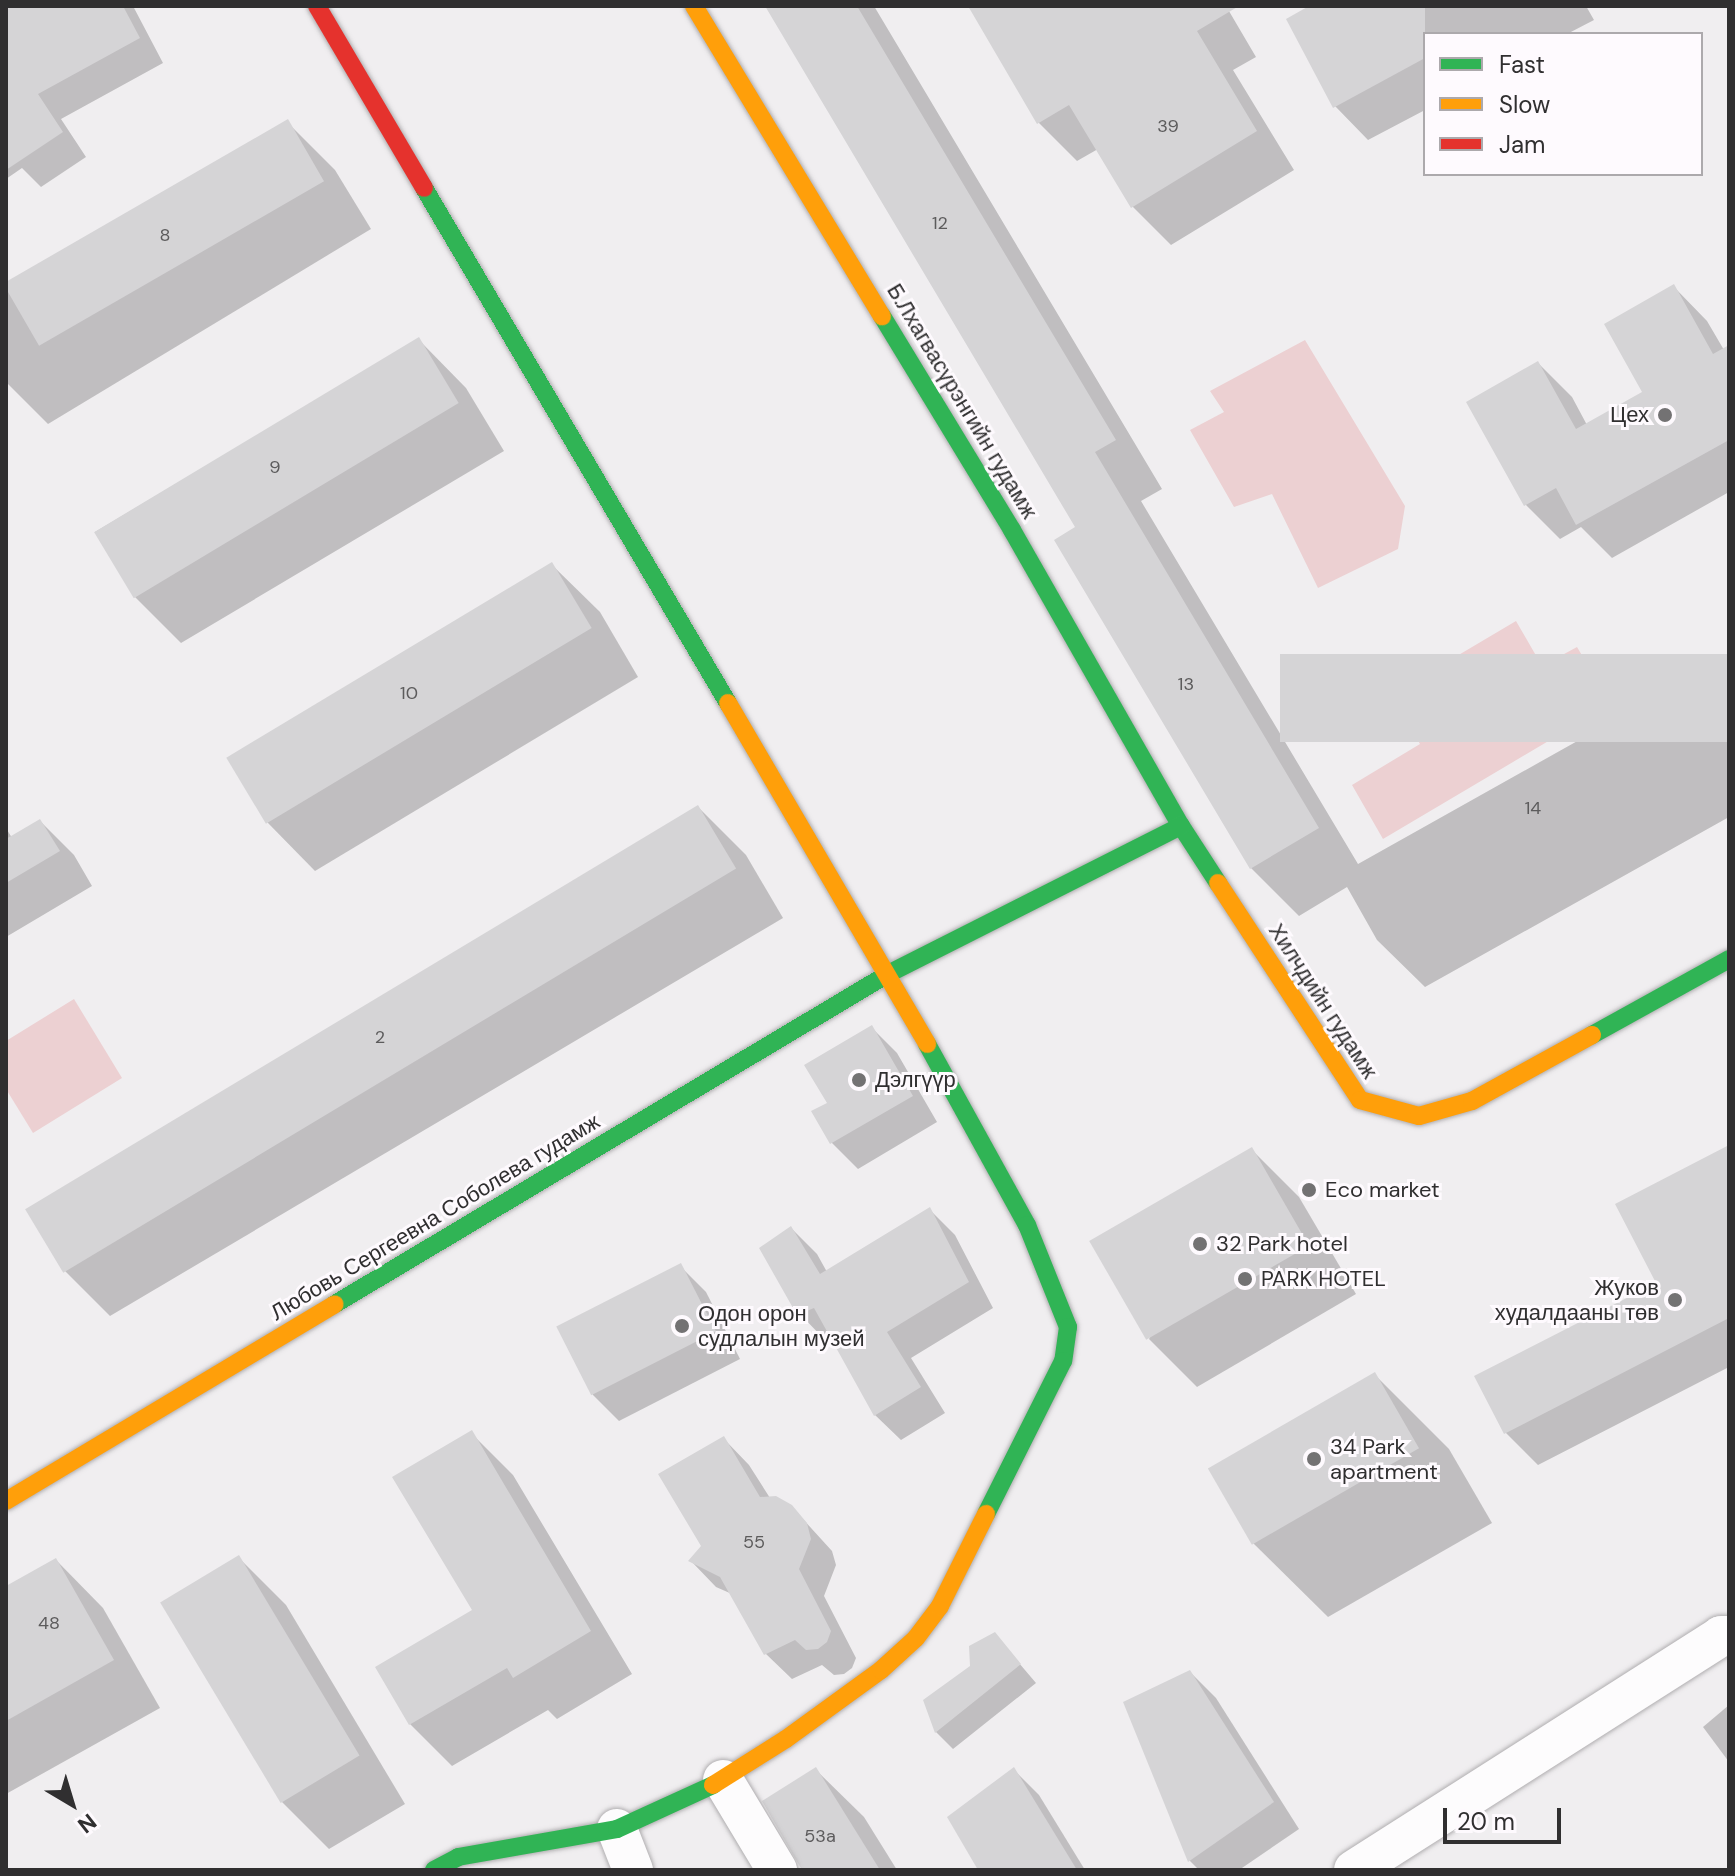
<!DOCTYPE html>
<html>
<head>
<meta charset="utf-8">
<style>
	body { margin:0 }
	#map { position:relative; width:1735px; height:1876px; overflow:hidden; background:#f0eef0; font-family:"DM Sans",sans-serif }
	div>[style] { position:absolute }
	.green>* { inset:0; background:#ecd0d2 }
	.shadow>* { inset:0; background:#0003 }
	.building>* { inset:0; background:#d5d4d6; transform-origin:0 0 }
	.roads { filter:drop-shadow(0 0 2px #b0aeb0) drop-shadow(0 0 2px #b0aeb0) }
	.street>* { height:40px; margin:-20px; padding:0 20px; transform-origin:20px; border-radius:20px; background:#fdfcfd }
	.fast>* { height:18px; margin:-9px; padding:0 9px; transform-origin:9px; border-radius:9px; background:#30b455 }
	.slow>* { height:18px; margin:-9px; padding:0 9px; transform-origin:9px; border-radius:9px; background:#ff9f0a }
	.jam>* { height:18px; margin:-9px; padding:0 9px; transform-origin:9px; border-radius:9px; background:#e5322d }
	.dots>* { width:22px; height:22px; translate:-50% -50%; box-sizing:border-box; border:4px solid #fefafe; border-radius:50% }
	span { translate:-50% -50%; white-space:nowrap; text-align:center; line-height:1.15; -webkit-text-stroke:6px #fefafe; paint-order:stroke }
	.number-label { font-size:18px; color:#5c5b5c }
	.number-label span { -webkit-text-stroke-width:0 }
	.street-label { font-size:22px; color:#302f30 }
	.poi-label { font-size:22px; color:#302f30 }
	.right { translate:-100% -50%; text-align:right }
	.left { translate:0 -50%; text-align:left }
	.frame { position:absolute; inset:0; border:8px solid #302f30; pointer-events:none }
	.legend { position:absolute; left:1423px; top:32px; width:280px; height:144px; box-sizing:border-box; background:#fefafe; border:2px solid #aca9ac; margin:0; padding:10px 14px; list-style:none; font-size:24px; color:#302f30 }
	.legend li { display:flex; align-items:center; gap:16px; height:40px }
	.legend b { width:40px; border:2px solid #aca9ac }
	.north { position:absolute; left:32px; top:1764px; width:80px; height:80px; -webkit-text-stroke:6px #fefafe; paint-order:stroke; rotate:142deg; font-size:22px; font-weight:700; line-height:32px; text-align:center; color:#302f30 }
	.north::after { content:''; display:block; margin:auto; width:28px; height:36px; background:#302f30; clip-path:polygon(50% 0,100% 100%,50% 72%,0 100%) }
	.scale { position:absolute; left:1443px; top:1808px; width:118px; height:36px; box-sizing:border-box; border:4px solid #302f30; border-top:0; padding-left:10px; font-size:24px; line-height:28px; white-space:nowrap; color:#302f30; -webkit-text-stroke:6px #fefafe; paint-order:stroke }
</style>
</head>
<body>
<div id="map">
	<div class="green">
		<div style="clip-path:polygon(1305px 340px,1405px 506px,1398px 549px,1318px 588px,1272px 494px,1234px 507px,1190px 430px,1224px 412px,1210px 391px)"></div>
		<div style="clip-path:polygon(1516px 621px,1542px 666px,1577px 647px,1611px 704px,1383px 839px,1352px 785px,1420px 744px,1391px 695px)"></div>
		<div style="clip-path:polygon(74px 999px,122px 1078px,33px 1133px,6px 1089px,6px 1041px)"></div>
	</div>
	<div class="shadow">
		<div style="clip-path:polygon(6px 6px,133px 6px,163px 63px,61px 119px,86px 157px,41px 187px,22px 168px,6px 179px)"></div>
		<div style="clip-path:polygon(767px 6px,874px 6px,1162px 489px,1141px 501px,1358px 864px,1729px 656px,1729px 817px,1425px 987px,1377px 940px,1347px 887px,1299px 916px,1251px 868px,1078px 528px)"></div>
		<div style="clip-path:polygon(970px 6px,1226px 6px,1256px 57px,1233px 70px,1294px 170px,1171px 245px,1133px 207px,1098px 149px,1077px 161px,1039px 123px)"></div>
		<div style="clip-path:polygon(1313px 6px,1586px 6px,1594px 20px,1567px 34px,1425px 34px,1425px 110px,1368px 140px,1335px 106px)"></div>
		<div style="clip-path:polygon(287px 122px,335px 170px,371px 229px,48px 424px,6px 382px,6px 292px)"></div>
		<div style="clip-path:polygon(1674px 287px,1707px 321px,1724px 350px,1729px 347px,1729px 492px,1612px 558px,1581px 527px,1560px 539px,1526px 505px,1468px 402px,1538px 363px,1572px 397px,1587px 425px,1645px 392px)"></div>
		<div style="clip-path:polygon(419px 340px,466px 388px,504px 451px,181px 643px,133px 595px,95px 532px)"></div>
		<div style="clip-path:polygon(552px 565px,600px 612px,638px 677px,315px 871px,268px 823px,229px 759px)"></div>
		<div style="clip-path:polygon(698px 807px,746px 855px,783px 918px,110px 1316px,62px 1268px)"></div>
		<div style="clip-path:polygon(40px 821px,74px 855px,92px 886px,6px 937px,6px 828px,12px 838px)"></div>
		<div style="clip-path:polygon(871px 1027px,897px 1053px,937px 1122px,858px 1169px,832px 1143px,814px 1112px,829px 1103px)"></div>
		<div style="clip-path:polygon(1729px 1147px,1729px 1367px,1538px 1465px,1506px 1433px,1477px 1377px,1658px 1283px)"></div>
		<div style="clip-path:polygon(1252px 1150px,1299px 1197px,1356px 1294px,1197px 1387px,1149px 1339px)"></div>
		<div style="clip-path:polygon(929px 1209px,955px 1235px,993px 1308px,911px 1358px,945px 1413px,901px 1440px,875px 1415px,832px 1337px,824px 1339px,799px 1313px,791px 1228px,817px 1254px,827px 1272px)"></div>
		<div style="clip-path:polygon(680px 1266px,706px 1292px,740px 1359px,619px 1421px,593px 1395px,559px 1328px)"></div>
		<div style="clip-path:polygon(1375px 1375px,1449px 1449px,1492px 1523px,1328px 1617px,1253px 1543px)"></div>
		<div style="clip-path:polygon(471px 1433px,513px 1475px,632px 1674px,557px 1719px,548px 1710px,452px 1766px,410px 1724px,378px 1668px,475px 1611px)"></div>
		<div style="clip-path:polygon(724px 1439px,749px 1465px,770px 1498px,791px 1506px,832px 1551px,836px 1565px,824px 1596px,856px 1658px,852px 1668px,844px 1674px,834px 1675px,822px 1665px,792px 1679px,766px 1654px,732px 1594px,716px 1587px,691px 1561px,703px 1546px)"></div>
		<div style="clip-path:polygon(239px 1558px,286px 1605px,405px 1804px,329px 1849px,281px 1801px)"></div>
		<div style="clip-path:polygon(56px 1560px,103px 1608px,160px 1708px,6px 1794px,6px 1588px)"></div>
		<div style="clip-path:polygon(995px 1635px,1036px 1683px,953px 1749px,936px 1732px,925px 1701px,972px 1668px)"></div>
		<div style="clip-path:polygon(1190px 1672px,1216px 1698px,1299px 1829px,1239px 1870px,1199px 1870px,1190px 1861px,1125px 1703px)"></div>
		<div style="clip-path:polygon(1729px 1705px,1729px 1762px,1703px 1727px)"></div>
		<div style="clip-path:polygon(1013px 1769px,1039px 1795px,1085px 1870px,980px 1870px)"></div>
		<div style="clip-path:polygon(816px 1770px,864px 1817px,897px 1870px,807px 1870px)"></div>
	</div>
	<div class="building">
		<div style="clip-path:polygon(6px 6px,123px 6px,140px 38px,38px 94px,63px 132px,6px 170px)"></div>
		<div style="clip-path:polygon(765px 6px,857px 6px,1116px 440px,1095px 452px,1319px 828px,1250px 869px,1054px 540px,1075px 527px)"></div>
		<div style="clip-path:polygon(968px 6px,1239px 6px,1197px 31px,1257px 131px,1131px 208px,1069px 105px,1037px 124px)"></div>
		<div style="clip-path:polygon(1309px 6px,1425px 6px,1425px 58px,1333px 108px,1286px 19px)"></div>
		<div style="left:288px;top:119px;width:72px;height:329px;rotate:60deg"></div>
		<div style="clip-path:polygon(1674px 284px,1713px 354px,1729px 345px,1729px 440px,1576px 525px,1556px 488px,1524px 506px,1466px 402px,1538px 361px,1576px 429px,1642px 392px,1604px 324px)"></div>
		<div style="left:419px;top:337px;width:77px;height:379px;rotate:59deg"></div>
		<div style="left:552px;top:562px;width:77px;height:380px;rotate:59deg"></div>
		<div style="left:1729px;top:654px;width:88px;height:449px;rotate:90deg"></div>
		<div style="left:698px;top:805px;width:74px;height:785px;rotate:59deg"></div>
		<div style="clip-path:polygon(40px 819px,60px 851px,6px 883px,6px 839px)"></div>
		<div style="clip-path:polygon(872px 1025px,913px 1096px,830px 1144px,811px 1111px,827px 1103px,804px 1065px)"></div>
		<div style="clip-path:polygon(1729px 1145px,1729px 1318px,1504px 1434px,1474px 1376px,1656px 1283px,1615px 1204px)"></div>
		<div style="left:1252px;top:1147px;width:114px;height:188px;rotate:60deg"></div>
		<div style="clip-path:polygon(930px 1207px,969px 1282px,887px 1332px,921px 1387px,874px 1416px,814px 1308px,797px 1315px,759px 1248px,791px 1226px,820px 1274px)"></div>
		<div style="left:681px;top:1263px;width:77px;height:140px;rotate:63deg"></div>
		<div style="left:1375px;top:1372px;width:88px;height:193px;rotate:60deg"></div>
		<div style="clip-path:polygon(472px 1430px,591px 1631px,513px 1678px,507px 1668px,409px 1725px,375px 1667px,472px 1610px,392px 1477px)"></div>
		<div style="clip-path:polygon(724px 1436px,760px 1497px,776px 1496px,792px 1505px,807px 1523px,811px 1539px,799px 1569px,831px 1631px,827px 1642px,818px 1649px,806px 1650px,795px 1640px,764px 1655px,720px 1577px,688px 1561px,701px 1546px,658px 1474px)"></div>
		<div style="left:239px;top:1555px;width:234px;height:92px;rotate:59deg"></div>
		<div style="clip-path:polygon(56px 1558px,114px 1660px,6px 1721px,6px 1586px)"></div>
		<div style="clip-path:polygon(995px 1632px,1021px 1664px,935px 1733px,923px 1700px,970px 1666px,969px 1646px)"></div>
		<div style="clip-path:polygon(1190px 1670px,1274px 1802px,1188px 1862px,1123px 1702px)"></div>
		<div style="clip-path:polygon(816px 1767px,880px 1870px,802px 1870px,799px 1865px,762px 1801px)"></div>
		<div style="clip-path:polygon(1014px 1767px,1077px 1870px,978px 1870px,947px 1817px)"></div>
	</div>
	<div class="roads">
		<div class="street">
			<div style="left:723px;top:1780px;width:105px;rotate:59deg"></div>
			<div style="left:617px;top:1829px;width:44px;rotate:68.7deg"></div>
			<div style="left:1354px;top:1870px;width:435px;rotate:-32.5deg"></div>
			<div style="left:1721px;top:1636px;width:8px"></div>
		</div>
		<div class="fast">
			<div style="left:424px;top:188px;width:598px;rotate:59.45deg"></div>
			<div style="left:882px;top:316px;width:250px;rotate:58.7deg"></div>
			<div style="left:1012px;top:530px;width:341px;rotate:60.3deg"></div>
			<div style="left:1181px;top:826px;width:68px;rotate:57deg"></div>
			<div style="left:1592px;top:1035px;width:157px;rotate:-29deg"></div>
			<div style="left:927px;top:1044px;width:207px;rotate:61.1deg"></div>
			<div style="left:1027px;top:1225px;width:110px;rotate:68.1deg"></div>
			<div style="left:1068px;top:1327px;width:34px;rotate:98deg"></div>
			<div style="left:1063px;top:1361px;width:171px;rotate:116.7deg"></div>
			<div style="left:335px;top:1304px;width:644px;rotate:-30.83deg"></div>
			<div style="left:888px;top:974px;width:328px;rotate:-26.8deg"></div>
			<div style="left:434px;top:1870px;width:27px;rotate:-28deg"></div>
			<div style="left:458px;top:1857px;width:161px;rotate:-10deg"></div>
			<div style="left:617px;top:1829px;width:106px;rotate:-24.6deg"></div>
		</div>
		<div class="slow">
			<div style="left:694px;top:6px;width:363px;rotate:58.8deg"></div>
			<div style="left:728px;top:703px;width:395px;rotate:59.7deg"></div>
			<div style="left:1218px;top:883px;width:259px;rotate:56.8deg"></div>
			<div style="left:1360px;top:1100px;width:61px;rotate:15.2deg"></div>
			<div style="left:1419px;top:1116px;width:55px;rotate:-15.8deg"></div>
			<div style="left:1472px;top:1101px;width:137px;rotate:-28.8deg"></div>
			<div style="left:6px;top:1501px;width:383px;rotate:-30.9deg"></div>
			<div style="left:713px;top:1785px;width:86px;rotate:-32.2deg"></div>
			<div style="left:786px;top:1739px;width:117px;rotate:-36deg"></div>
			<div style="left:881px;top:1670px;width:47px;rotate:-42.4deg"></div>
			<div style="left:916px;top:1638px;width:40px;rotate:-53deg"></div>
			<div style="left:940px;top:1606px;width:103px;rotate:-63.4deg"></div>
		</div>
		<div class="jam">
			<div style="left:317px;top:6px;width:211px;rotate:59.5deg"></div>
		</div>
	</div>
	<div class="dots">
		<div style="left:1665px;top:415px;background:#737273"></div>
		<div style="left:859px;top:1080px;background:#737273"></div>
		<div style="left:1309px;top:1190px;background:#737273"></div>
		<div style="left:1200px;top:1244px;background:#737273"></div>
		<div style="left:1245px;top:1279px;background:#737273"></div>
		<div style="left:1675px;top:1300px;background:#737273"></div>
		<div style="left:682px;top:1326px;background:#737273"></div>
		<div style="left:1314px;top:1459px;background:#737273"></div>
	</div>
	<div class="number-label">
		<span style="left:1168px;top:126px">39</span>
		<span style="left:940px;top:223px">12</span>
		<span style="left:165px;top:235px">8</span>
		<span style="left:275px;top:467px">9</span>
		<span style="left:1186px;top:684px">13</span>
		<span style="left:409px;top:693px">10</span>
		<span style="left:1533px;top:808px">14</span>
		<span style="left:380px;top:1037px">2</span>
		<span style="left:754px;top:1542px">55</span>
		<span style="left:49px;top:1623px">48</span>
		<span style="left:820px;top:1836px">53a</span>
	</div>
	<div class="street-label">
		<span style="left:962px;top:401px;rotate:59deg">Б.Лхагвасүрэнгийн гудамж</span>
		<span style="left:1323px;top:1001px;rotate:57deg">Хилчдийн гудамж</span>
		<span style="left:435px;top:1217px;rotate:-31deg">Любовь Сергеевна Соболева гудамж</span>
	</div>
	<div class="poi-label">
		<span class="right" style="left:1649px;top:415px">Цех</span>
		<span class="left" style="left:875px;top:1080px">Дэлгүүр</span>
		<span class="left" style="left:1325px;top:1190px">Eco market</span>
		<span class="left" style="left:1216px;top:1244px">32 Park hotel</span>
		<span class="left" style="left:1261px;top:1279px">PARK HOTEL</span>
		<span class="right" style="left:1659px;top:1300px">Жуков<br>худалдааны төв</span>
		<span class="left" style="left:698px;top:1326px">Одон орон<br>судлалын музей</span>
		<span class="left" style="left:1330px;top:1459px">34 Park<br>apartment</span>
	</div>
	<div class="frame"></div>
	<ul class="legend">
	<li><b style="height:10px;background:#30b455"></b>Fast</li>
	<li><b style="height:10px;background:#ff9f0a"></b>Slow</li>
	<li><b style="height:10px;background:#e5322d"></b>Jam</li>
	</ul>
	<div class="north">N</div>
	<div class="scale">20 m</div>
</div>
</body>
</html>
